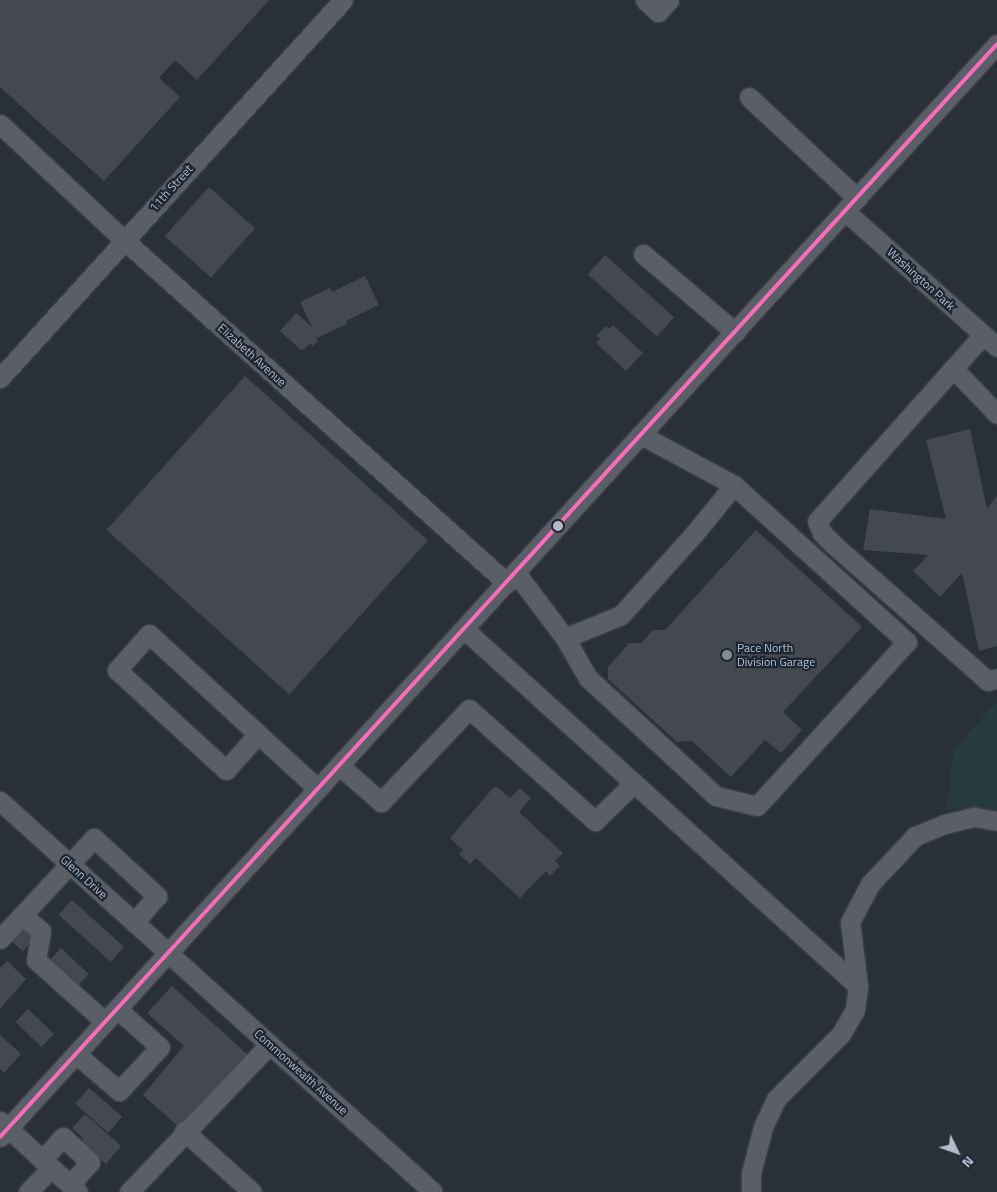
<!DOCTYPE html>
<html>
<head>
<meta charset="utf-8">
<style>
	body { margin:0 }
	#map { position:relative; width:997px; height:1192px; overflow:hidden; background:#2a3038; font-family:"Titillium Web",sans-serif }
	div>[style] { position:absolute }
	.green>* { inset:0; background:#273a3e }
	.building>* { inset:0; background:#444950; transform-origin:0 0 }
	.roads { filter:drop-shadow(0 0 1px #484c53) drop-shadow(0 0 1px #484c53) }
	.minor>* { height:19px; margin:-9.5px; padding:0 9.5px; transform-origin:9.5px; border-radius:9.5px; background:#5a5e66 }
	.bus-1>* { height:4px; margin:-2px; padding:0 2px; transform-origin:2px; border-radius:2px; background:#fb6dba }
	.dots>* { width:14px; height:14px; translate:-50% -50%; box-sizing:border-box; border:2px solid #1d2633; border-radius:50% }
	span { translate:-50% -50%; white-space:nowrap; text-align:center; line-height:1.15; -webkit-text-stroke:4.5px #1d2633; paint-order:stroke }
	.street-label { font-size:12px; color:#b4bcc9 }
	.poi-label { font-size:12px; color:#b4bcc9 }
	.left { translate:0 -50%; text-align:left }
	.north { position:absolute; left:932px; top:1127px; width:50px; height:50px; -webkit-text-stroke:4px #1d2633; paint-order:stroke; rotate:132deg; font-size:14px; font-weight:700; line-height:20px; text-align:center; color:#b4bcc9 }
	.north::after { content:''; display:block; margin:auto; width:18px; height:22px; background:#b4bcc9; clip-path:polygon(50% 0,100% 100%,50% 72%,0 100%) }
</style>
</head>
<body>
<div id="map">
	<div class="green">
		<div style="clip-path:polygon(997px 701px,997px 810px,946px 809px,954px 750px)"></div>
	</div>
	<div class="building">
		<div style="clip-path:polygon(0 0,269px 0,197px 80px,175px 60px,159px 78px,180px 97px,104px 181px,0 87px)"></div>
		<div style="left:209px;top:187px;width:62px;height:66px;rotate:42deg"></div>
		<div style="left:605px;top:255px;width:93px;height:26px;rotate:42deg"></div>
		<div style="clip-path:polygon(365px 276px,379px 305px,346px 321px,347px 324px,317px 338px,316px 336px,315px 337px,318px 340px,313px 346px,310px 343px,302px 351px,280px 331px,296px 313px,312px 327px,300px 302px,330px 288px,332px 292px)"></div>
		<div style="clip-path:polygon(613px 325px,643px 353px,626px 371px,596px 343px,600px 339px,596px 336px,606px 326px,609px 329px)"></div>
		<div style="left:245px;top:376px;width:246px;height:207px;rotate:42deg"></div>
		<div style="clip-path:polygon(970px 429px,987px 509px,997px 495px,997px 646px,979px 651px,962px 573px,940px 597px,913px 571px,928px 555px,863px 550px,870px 509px,946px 519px,926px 440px)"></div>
		<div style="clip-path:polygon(756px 530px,862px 627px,783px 712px,802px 730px,781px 753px,765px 740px,731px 777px,692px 741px,677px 742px,608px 679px,608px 667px,629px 643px,641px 643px,653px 630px,665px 630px)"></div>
		<div style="clip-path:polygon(497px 787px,510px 798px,520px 788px,531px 798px,519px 812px,563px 853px,555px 861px,560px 866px,550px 876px,546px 871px,520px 898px,476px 858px,470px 864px,459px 854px,463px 850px,450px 838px,493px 788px)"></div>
		<div style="left:72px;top:900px;width:70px;height:20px;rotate:42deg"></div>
		<div style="left:23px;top:923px;width:19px;height:21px;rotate:43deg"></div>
		<div style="left:61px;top:948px;width:38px;height:23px;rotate:43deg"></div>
		<div style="clip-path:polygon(7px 961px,26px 979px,0 1009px,0 968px)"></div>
		<div style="clip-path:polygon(172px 986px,249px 1056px,182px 1130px,143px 1095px,184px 1046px,147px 1013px)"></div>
		<div style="left:28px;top:1009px;width:36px;height:18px;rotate:44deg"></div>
		<div style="clip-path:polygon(0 1035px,21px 1054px,4px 1073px,0 1069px)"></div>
		<div style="left:89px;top:1088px;width:44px;height:21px;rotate:41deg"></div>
		<div style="clip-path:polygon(85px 1114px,121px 1146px,106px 1164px,83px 1144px,82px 1137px,72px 1128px)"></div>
	</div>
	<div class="roads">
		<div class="minor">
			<div style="left:645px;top:0;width:18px;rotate:43deg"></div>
			<div style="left:658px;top:12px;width:16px;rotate:-47deg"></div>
			<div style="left:749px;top:97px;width:148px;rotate:43.1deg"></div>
			<div style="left:0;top:124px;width:170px;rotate:43.1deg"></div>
			<div style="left:124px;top:240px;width:514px;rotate:41.85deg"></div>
			<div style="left:845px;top:211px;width:204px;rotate:41.8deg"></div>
			<div style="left:643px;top:254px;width:121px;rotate:40.3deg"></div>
			<div style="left:983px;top:335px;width:249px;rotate:131.7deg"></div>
			<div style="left:817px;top:521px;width:13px;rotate:67deg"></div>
			<div style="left:822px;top:533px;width:16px;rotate:45deg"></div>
			<div style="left:833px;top:544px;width:207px;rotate:41.5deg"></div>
			<div style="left:988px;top:681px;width:9px;rotate:-18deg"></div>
			<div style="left:953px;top:368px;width:64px;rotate:46.3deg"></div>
			<div style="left:0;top:378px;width:510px;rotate:-47.78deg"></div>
			<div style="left:516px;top:573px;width:81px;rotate:53deg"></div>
			<div style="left:565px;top:638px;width:46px;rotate:60.1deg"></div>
			<div style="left:588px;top:678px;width:174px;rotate:42.7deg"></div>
			<div style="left:716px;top:796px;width:42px;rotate:13.7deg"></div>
			<div style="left:757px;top:806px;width:222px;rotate:-47.6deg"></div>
			<div style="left:907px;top:642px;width:234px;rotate:-137.8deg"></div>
			<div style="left:734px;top:485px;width:106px;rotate:-151.7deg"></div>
			<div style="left:464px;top:629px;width:532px;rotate:42.18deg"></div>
			<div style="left:565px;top:638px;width:61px;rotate:-22.3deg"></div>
			<div style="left:621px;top:615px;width:109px;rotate:-48deg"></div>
			<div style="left:694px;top:534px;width:63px;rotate:-50.8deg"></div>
			<div style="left:258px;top:734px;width:48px;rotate:131.6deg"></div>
			<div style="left:226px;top:770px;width:148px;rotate:-137.5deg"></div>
			<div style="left:117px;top:670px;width:48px;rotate:-48.4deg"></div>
			<div style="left:149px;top:634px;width:148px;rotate:42.5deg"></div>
			<div style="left:258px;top:734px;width:81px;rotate:42.5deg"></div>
			<div style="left:340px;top:766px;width:55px;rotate:41.3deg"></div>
			<div style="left:381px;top:802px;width:128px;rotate:-46.6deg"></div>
			<div style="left:469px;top:709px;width:169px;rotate:41.6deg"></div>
			<div style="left:595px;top:821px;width:54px;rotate:-44.3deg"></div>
			<div style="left:0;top:801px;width:583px;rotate:42.08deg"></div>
			<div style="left:22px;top:915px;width:25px;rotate:40deg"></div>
			<div style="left:41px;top:931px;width:29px;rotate:100deg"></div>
			<div style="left:36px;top:960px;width:93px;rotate:41.9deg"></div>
			<div style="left:0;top:939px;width:138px;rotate:-47.1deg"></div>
			<div style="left:94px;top:838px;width:86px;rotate:42.6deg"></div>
			<div style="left:157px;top:896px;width:35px;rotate:131deg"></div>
			<div style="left:76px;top:1054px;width:57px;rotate:40.7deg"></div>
			<div style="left:119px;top:1091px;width:60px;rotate:-47deg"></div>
			<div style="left:160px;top:1047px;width:57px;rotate:-138.5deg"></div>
			<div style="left:0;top:1121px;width:105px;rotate:42.3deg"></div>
			<div style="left:184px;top:1131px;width:91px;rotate:41.9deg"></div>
			<div style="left:0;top:1137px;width:1479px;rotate:-47.63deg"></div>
			<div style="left:42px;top:1160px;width:31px;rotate:-48deg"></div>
			<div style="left:63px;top:1137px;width:37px;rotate:43deg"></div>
			<div style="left:90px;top:1162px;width:30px;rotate:131deg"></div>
			<div style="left:28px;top:1192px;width:33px;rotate:-46deg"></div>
			<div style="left:129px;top:1192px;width:204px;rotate:-46.4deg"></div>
			<div style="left:751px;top:1192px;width:19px;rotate:-90deg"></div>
			<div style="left:751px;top:1173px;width:48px;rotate:-75.4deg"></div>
			<div style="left:763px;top:1127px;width:31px;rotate:-65deg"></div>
			<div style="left:776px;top:1099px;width:92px;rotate:-45deg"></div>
			<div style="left:841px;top:1034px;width:28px;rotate:-60deg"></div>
			<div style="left:855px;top:1010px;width:24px;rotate:-83deg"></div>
			<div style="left:858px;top:986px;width:64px;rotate:-97.1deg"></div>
			<div style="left:850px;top:922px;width:43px;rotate:-62.2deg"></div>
			<div style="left:870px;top:884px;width:66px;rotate:-46.8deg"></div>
			<div style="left:915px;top:836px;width:32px;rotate:-22deg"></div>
			<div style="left:945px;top:824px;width:30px;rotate:-14deg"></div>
			<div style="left:974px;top:817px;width:23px;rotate:10deg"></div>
		</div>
	</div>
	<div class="bus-1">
		<div style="left:0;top:1137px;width:1479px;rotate:-47.63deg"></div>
	</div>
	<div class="dots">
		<div style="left:558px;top:526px;background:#b4bcc9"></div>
		<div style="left:727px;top:655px;background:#848b96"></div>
	</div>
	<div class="street-label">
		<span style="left:171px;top:188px;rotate:-48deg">11th Street</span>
		<span style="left:921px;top:279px;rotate:42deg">Washington Park</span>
		<span style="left:252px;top:355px;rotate:42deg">Elizabeth Avenue</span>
		<span style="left:84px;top:877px;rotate:42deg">Glenn Drive</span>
		<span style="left:301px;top:1072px;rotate:42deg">Commonwealth Avenue</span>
	</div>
	<div class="poi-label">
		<span class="left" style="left:737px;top:655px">Pace North<br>Division Garage</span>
	</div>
	<div class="north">N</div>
</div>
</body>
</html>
